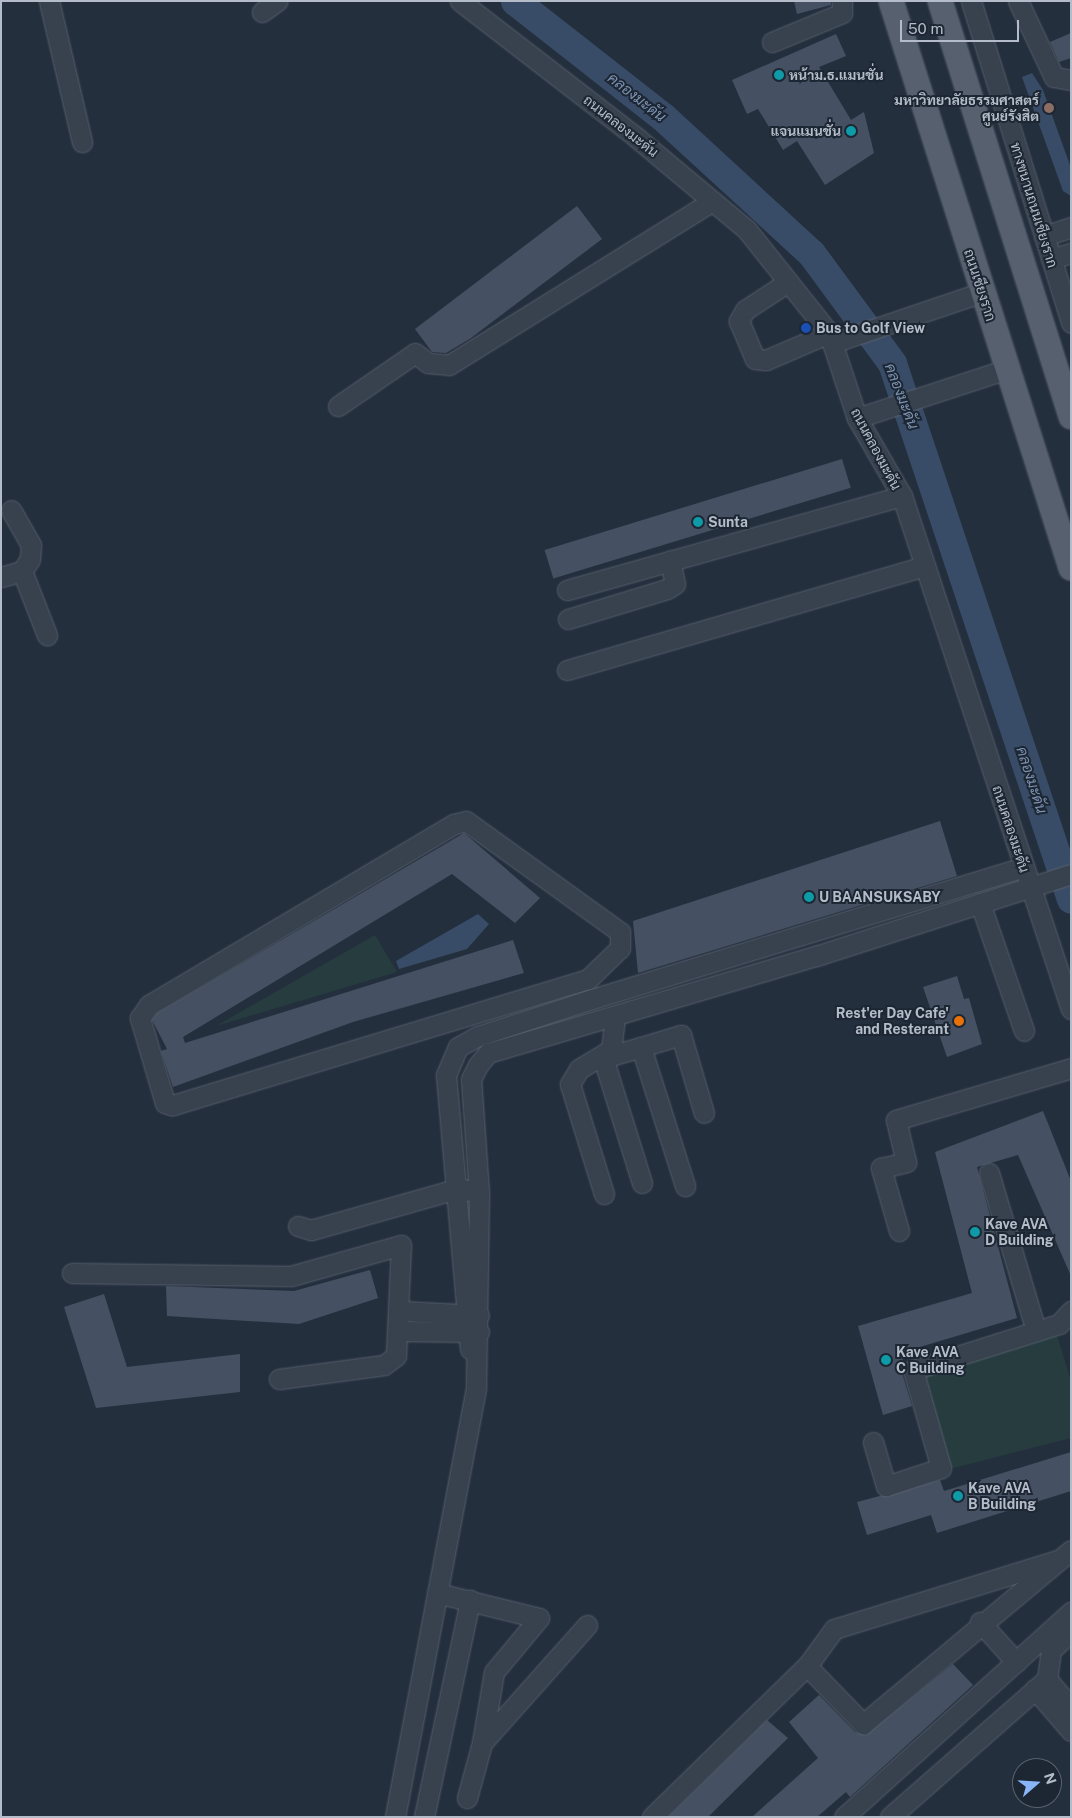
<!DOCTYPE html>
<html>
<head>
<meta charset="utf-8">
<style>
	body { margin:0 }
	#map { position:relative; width:1072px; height:1818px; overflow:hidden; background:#242f3e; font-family:"Public Sans",Sarabun,sans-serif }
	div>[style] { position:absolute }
	.green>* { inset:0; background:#263c3f }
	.water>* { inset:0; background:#394c67 }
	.river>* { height:29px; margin:-14.5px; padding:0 14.5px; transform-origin:14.5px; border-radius:14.5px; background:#394c67 }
	.building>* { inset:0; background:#455162; transform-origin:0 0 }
	.roads { filter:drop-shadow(0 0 1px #565f6c) drop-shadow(0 0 1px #565f6c) }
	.minor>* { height:19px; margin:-9.5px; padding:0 9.5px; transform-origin:9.5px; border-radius:9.5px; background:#38414e }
	.major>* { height:24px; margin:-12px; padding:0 12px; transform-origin:12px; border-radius:12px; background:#56606e }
	.dots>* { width:14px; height:14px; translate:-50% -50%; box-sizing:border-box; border:2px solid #1d2633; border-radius:50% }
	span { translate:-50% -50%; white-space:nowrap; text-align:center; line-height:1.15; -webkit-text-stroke:4px #1d2633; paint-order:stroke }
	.poi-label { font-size:14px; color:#b4bcc9; font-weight:700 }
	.left { translate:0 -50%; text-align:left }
	.right { translate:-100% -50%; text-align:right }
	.street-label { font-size:14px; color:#b4bcc9 }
	.water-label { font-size:15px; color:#7c92b1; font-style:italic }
	.frame { position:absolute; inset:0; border:2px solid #b4bcc9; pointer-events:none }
	.north { position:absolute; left:1012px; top:1758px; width:50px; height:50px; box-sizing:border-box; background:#1d2633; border:1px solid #59626f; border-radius:50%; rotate:71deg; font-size:14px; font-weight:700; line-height:20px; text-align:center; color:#b4bcc9 }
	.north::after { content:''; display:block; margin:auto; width:18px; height:22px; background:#8ab4f8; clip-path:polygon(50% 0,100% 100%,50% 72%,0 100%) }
	.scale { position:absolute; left:900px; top:20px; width:119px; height:22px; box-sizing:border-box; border:2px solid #b4bcc9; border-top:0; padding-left:6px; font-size:15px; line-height:18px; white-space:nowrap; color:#b4bcc9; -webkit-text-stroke:4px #1d2633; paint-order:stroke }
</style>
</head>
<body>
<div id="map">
	<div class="green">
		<div style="clip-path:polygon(375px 935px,397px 972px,216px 1026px)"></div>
		<div style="clip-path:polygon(1054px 1325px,1071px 1381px,1071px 1438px,946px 1470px,915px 1364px)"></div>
	</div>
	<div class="water">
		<div style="clip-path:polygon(1032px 73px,1043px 90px,1071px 168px,1071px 196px,1063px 191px,1022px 77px)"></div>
		<div style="clip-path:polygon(478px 914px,489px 924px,467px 949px,399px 969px,396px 961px)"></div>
	</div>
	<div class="river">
		<div style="left:515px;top:1px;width:188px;rotate:38.1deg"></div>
		<div style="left:663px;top:117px;width:201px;rotate:42.6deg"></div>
		<div style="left:811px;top:253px;width:137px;rotate:53.6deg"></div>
		<div style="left:892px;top:363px;width:565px;rotate:71.53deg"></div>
	</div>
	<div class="building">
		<div style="clip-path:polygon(794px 1px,831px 1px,831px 5px,797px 14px)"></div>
		<div style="clip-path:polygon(1071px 33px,1071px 58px,1059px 62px,1050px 42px)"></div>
		<div style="clip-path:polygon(836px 34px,846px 56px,819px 67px,851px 120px,864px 112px,874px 153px,825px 185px,797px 141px,783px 150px,758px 109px,747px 114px,732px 80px)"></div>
		<div style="clip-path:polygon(577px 206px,602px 239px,471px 338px,446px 353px,432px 352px,415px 329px)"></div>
		<div style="left:842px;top:459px;width:30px;height:311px;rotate:73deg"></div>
		<div style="clip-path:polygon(940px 821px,957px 876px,638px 973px,633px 921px)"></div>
		<div style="clip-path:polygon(464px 833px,540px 898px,515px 923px,452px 874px,183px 1037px,185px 1043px,513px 940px,524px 973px,353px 1022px,173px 1087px,161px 1051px,167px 1049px,152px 1020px,157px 1013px)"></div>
		<div style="clip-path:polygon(957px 976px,964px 999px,969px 998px,982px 1044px,947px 1057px,923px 987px)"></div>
		<div style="clip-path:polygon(1043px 1111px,1071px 1181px,1071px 1276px,1018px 1155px,977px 1167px,1017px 1318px,903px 1352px,902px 1373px,912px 1406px,883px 1415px,858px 1326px,972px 1293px,935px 1152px)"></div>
		<div style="clip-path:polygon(370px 1270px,378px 1298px,299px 1324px,167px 1316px,166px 1286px,294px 1291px)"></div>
		<div style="clip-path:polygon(104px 1294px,127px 1367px,240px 1354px,240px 1392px,96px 1408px,64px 1307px)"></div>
		<div style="clip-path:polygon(1071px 1452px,1071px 1491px,937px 1533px,931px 1515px,867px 1535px,857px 1502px,940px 1480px,944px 1491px)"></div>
		<div style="clip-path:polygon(953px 1664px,973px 1685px,850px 1797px,846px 1792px,817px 1817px,752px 1817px,818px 1758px,789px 1722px,819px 1695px,855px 1732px,866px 1735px)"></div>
		<div style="clip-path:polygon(767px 1720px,788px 1738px,708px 1817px,668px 1817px)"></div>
	</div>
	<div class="roads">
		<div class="minor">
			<div style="left:49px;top:1px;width:145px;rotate:76.8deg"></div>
			<div style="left:460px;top:1px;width:224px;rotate:37.7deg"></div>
			<div style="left:637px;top:138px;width:143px;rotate:39.9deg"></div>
			<div style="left:747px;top:230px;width:132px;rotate:51.5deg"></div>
			<div style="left:829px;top:333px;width:89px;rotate:71.8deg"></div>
			<div style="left:857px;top:418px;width:90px;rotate:60deg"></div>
			<div style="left:902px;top:496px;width:540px;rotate:71.77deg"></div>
			<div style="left:971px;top:1px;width:337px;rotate:72.7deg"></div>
			<div style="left:1018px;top:1px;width:84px;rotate:64.7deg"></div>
			<div style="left:1054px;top:77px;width:17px;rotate:10deg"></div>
			<div style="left:262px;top:12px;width:19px;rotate:-36deg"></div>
			<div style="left:772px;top:42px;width:76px;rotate:-22.5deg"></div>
			<div style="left:842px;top:13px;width:12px;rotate:-90deg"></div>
			<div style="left:1044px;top:236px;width:28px;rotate:-18deg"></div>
			<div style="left:1051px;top:259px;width:21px;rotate:-17deg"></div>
			<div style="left:788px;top:282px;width:51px;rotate:146.9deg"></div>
			<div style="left:745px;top:310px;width:13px;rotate:119deg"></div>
			<div style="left:739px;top:321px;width:41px;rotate:67.2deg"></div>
			<div style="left:755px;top:359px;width:11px;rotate:5deg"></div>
			<div style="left:766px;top:360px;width:69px;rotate:-23.2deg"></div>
			<div style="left:832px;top:343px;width:159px;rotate:-18.7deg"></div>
			<div style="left:338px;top:406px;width:93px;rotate:-34.5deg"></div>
			<div style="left:415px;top:353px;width:16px;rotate:38deg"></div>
			<div style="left:428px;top:363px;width:21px;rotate:5deg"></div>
			<div style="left:449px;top:365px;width:310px;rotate:-31.9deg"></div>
			<div style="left:857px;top:418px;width:158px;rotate:-18.1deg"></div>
			<div style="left:22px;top:571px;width:69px;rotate:68.7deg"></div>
			<div style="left:1px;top:577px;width:22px;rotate:-16deg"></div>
			<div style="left:22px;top:571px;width:14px;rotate:-56deg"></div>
			<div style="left:30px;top:559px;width:14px;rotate:-86deg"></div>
			<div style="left:31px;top:545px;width:40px;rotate:-119.7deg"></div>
			<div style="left:567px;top:590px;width:348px;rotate:-15.7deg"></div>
			<div style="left:568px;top:619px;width:103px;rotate:-16.9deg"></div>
			<div style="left:667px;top:589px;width:9px;rotate:-32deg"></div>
			<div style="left:675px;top:584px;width:24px;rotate:-102deg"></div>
			<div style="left:567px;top:670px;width:373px;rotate:-16.2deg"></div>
			<div style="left:466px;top:821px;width:190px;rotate:35.8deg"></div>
			<div style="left:620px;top:932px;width:16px;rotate:90deg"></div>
			<div style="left:620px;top:948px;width:45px;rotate:135.9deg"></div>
			<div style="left:588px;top:979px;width:435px;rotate:163.1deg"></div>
			<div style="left:172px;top:1105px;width:7px;rotate:-164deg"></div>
			<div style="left:165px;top:1103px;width:89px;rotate:-106.4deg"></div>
			<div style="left:140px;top:1018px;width:16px;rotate:-55deg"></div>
			<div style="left:149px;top:1005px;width:355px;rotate:-30.7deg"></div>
			<div style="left:454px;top:824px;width:12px;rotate:-14deg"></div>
			<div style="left:980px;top:903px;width:135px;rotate:71deg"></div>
			<div style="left:641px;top:1047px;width:42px;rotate:-16.7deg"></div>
			<div style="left:681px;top:1035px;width:81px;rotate:73.6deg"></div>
			<div style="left:989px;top:1173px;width:165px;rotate:73.4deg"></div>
			<div style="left:642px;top:1183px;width:131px;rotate:-107.3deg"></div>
			<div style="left:603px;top:1058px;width:40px;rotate:-16deg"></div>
			<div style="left:641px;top:1047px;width:146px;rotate:72.4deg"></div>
			<div style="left:604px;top:1194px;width:115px;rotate:-107.2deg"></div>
			<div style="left:570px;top:1084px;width:17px;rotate:-59deg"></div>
			<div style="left:579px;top:1069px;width:37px;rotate:-31deg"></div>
			<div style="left:611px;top:1050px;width:34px;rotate:-83deg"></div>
			<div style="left:298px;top:1226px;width:14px;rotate:17deg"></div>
			<div style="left:311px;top:1230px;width:154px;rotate:-15.8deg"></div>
			<div style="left:459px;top:1188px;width:11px;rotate:15deg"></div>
			<div style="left:899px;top:1231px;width:66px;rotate:-105.9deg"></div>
			<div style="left:881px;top:1168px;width:26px;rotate:-13deg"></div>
			<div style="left:906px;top:1162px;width:43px;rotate:-103.4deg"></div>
			<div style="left:896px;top:1120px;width:183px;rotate:-16.5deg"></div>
			<div style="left:72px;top:1273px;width:219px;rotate:0.8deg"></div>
			<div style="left:291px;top:1276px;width:114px;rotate:-15.7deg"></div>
			<div style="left:401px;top:1245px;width:111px;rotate:92.6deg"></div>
			<div style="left:396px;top:1356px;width:15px;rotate:143deg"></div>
			<div style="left:384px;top:1365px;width:106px;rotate:172.4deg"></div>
			<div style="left:400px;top:1311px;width:79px;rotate:2.9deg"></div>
			<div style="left:400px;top:1331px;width:79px;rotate:0.7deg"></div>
			<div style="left:470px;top:1349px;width:275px;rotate:-95deg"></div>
			<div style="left:446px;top:1075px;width:30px;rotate:-67deg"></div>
			<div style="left:458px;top:1047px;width:23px;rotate:-29deg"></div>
			<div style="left:478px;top:1036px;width:120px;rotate:-18deg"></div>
			<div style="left:592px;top:999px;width:452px;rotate:-17deg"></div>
			<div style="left:873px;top:1442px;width:46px;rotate:73.5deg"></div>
			<div style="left:886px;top:1486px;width:58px;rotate:-18.1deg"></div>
			<div style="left:941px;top:1468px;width:102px;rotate:-105.9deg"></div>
			<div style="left:913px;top:1370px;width:153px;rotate:-17.5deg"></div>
			<div style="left:1059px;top:1324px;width:18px;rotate:-47deg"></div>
			<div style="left:437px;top:1593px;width:105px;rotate:13.8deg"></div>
			<div style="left:539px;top:1618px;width:70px;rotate:129.8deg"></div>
			<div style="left:494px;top:1672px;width:72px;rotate:99.6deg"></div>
			<div style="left:980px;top:1622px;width:54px;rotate:48deg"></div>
			<div style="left:807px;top:1666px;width:81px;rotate:46deg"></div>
			<div style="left:863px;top:1724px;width:271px;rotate:-39.9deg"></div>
			<div style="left:1047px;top:1679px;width:38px;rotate:50deg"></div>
			<div style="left:1035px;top:1689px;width:55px;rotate:49.4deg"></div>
			<div style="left:467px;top:1798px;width:57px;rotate:-74.7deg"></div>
			<div style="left:482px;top:1743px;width:158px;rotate:-48.3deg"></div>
			<div style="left:395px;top:1817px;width:438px;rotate:-79.3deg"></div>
			<div style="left:476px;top:1387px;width:194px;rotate:-89.1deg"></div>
			<div style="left:479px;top:1193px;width:114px;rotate:-94deg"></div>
			<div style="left:471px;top:1079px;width:16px;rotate:-63deg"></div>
			<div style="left:478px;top:1065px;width:16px;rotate:-50deg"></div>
			<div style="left:488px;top:1053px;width:342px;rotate:-16.5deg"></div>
			<div style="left:816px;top:956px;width:268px;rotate:-17.8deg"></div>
			<div style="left:424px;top:1817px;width:222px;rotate:-78deg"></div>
			<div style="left:652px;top:1817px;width:216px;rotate:-44.3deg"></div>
			<div style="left:807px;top:1666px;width:46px;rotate:-53.9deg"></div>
			<div style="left:834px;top:1629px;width:234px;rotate:-17.1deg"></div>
			<div style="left:844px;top:1817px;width:306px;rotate:-42.1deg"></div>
			<div style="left:890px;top:1817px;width:209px;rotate:-41.3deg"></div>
			<div style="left:1047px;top:1679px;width:29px;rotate:-82deg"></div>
			<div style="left:1051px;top:1650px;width:27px;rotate:-42deg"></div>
		</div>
		<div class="major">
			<div style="left:891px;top:1px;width:595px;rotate:72.39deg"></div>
			<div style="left:940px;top:1px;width:436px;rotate:72.5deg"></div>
		</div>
	</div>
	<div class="dots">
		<div style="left:779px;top:75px;background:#0f9aa8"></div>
		<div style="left:1049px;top:108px;background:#8d6e63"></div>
		<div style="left:851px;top:131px;background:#0f9aa8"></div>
		<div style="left:806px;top:328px;background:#1a4fb4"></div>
		<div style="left:698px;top:522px;background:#0f9aa8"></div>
		<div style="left:809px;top:897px;background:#0f9aa8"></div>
		<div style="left:959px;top:1021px;background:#e8710a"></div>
		<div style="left:975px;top:1232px;background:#0f9aa8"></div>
		<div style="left:886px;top:1360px;background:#0f9aa8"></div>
		<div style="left:958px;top:1496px;background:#0f9aa8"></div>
	</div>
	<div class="poi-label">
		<span class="left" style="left:789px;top:75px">หน้าม.ธ.แมนชั่น</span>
		<span class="right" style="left:1039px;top:108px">มหาวิทยาลัยธรรมศาสตร์<br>ศูนย์รังสิต</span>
		<span class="right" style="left:841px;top:131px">แจนแมนชั่น</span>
		<span class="left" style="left:816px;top:328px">Bus to Golf View</span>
		<span class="left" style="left:708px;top:522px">Sunta</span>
		<span class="left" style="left:819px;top:897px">U BAANSUKSABY</span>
		<span class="right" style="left:949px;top:1021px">Rest'er Day Cafe'<br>and Resterant</span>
		<span class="left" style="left:985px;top:1232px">Kave AVA<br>D Building</span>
		<span class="left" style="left:896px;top:1360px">Kave AVA<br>C Building</span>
		<span class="left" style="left:968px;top:1496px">Kave AVA<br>B Building</span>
	</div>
	<div class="street-label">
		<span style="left:621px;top:126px;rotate:38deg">ถนนคลองมะดัน</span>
		<span style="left:1034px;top:205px;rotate:73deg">ทางขนานถนนเชียงราก</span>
		<span style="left:980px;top:285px;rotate:72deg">ถนนเชียงราก</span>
		<span style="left:876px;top:449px;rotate:62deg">ถนนคลองมะดัน</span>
		<span style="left:1011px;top:829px;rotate:72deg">ถนนคลองมะดัน</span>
	</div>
	<div class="water-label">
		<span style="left:637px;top:97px;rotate:38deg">คลองมะดัน</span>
		<span style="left:902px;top:396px;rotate:69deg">คลองมะดัน</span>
		<span style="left:1032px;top:780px;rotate:72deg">คลองมะดัน</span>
	</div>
	<div class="frame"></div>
	<div class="north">N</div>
	<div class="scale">50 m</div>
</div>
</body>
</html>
